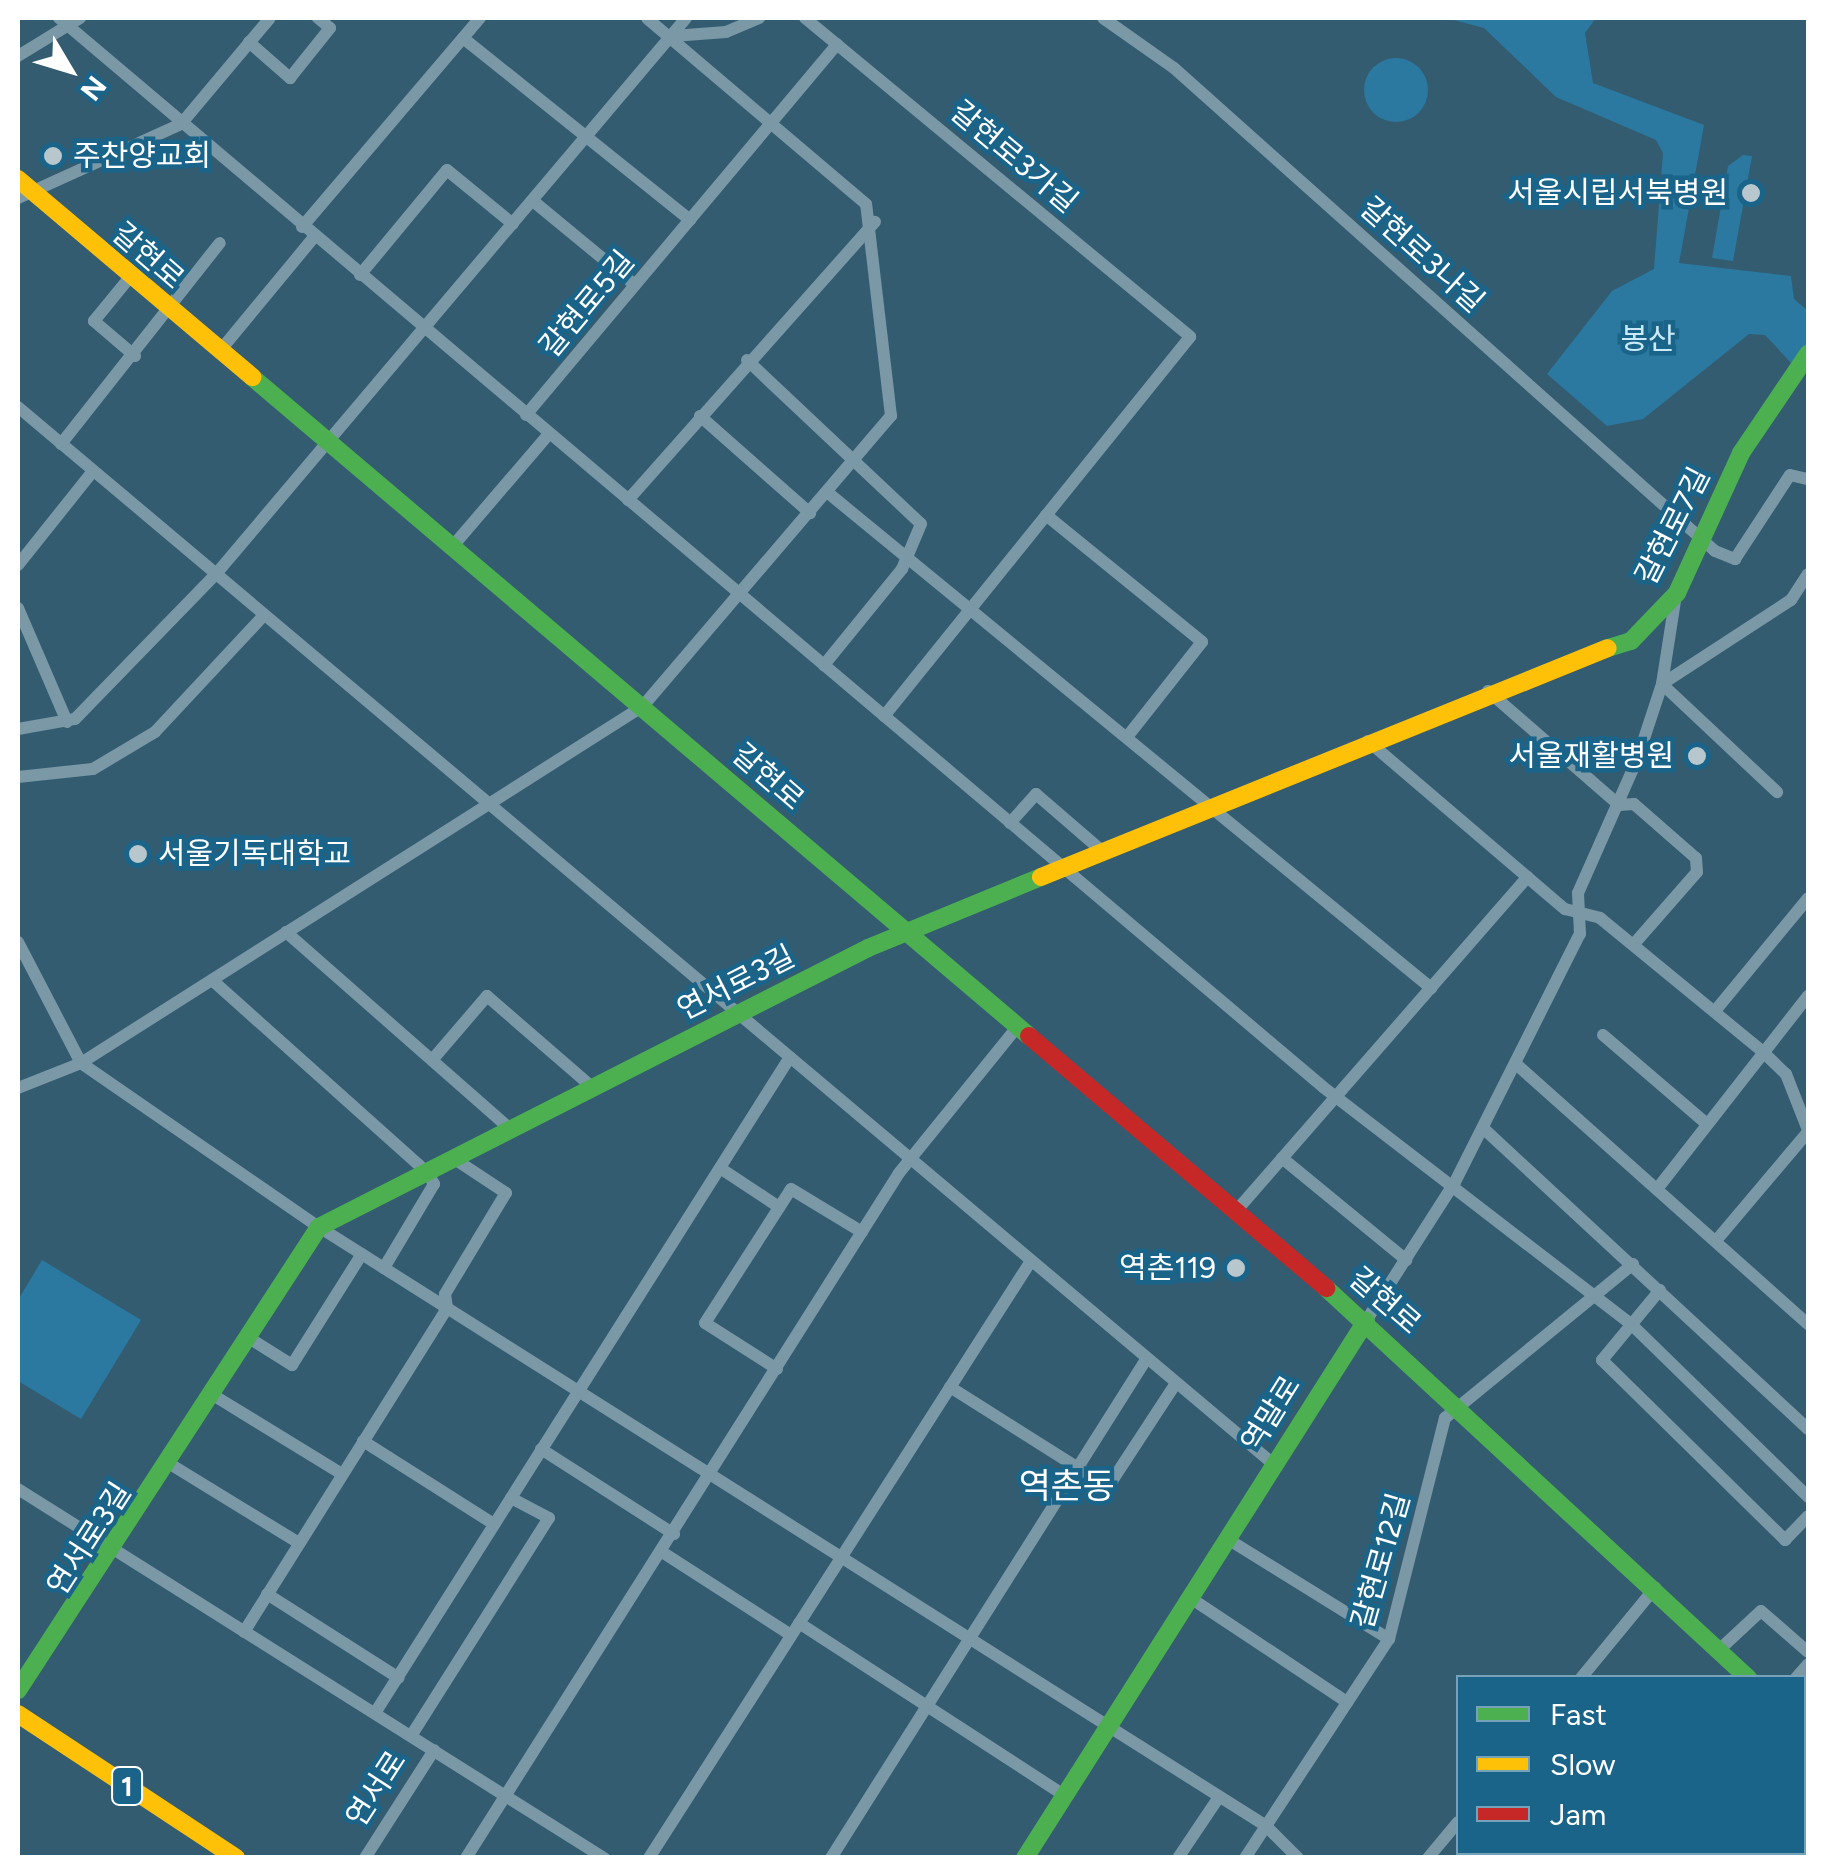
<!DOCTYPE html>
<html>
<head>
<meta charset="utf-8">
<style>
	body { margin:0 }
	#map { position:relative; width:1826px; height:1875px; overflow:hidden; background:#335c71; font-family:Figtree,"Noto Sans KR",sans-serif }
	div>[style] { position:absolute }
	.green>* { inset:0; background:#2b79a0 }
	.round { border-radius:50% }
	.street>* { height:12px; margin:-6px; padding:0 6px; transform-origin:6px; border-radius:6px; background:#7a98a6 }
	.fast>* { height:18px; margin:-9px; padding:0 9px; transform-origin:9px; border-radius:9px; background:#4caf50 }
	.slow>* { height:18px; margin:-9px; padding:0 9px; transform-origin:9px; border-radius:9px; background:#ffc107 }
	.jam>* { height:18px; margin:-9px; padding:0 9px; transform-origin:9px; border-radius:9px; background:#c62828 }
	.dots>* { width:28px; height:28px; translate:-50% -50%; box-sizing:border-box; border:5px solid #1a648a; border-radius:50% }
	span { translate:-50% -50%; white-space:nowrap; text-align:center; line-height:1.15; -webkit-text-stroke:9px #1a648a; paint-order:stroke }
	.shield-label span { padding:2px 8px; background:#1a648a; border:2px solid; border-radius:8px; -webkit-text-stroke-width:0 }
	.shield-label { font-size:28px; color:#fff; font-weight:700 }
	.poi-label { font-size:30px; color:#fff }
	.left { translate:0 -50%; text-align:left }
	.right { translate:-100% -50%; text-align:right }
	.street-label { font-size:30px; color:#fff }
	.park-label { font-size:30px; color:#caeaf9 }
	.quarter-label { font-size:35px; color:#fff }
	.frame { position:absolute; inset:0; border:20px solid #fff; pointer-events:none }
	.legend { position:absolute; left:1456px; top:1675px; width:350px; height:180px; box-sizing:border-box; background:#1a648a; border:2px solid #76a2b9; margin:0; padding:12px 18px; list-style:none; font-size:30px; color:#fff }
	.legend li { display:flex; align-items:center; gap:20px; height:50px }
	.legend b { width:50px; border:2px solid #76a2b9 }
	.north { position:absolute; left:20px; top:20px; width:100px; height:100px; -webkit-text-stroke:8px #1a648a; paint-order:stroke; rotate:128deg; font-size:28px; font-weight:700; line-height:40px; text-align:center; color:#fff }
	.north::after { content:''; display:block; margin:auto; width:35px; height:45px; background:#fff; clip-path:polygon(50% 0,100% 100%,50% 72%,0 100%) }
</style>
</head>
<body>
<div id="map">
	<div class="green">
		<div style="clip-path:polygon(1446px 18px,1596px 18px,1585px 33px,1593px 83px,1704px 125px,1679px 263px,1791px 276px,1794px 299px,1808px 311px,1808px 346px,1792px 364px,1765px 335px,1749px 334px,1643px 419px,1607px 426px,1547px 374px,1612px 291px,1654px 269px,1663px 153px,1656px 140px,1556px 97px,1484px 28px)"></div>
		<div class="round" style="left:1364px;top:58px;width:64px;height:64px"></div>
		<div style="clip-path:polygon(1743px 155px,1752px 156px,1733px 261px,1712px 258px,1728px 166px)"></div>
		<div style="clip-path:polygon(42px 1260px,141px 1320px,81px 1419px,18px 1381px,18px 1300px)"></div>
	</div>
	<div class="street">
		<div style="left:59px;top:18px;width:1655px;rotate:40.22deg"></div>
		<div style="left:1323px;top:1087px;width:389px;rotate:37.6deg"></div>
		<div style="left:1631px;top:1324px;width:248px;rotate:44.3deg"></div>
		<div style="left:805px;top:18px;width:500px;rotate:39.6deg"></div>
		<div style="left:1190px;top:337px;width:487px;rotate:128.9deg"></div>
		<div style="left:1103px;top:18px;width:87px;rotate:35.2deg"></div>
		<div style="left:1174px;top:68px;width:725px;rotate:41.76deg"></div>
		<div style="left:1715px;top:551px;width:22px;rotate:22deg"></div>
		<div style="left:1735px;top:559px;width:100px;rotate:-56.8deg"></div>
		<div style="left:1790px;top:475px;width:18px;rotate:13deg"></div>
		<div style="left:673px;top:36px;width:53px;rotate:-4.3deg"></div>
		<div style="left:726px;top:32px;width:36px;rotate:-23deg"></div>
		<div style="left:463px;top:38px;width:291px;rotate:38.7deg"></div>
		<div style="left:249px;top:42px;width:55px;rotate:41.3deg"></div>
		<div style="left:290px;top:78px;width:64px;rotate:-51.3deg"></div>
		<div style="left:330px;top:28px;width:16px;rotate:-140deg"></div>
		<div style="left:18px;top:56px;width:73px;rotate:-31.5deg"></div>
		<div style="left:18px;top:198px;width:179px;rotate:-24.4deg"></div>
		<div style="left:181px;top:124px;width:138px;rotate:-50deg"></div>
		<div style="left:533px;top:201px;width:132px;rotate:39.5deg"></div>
		<div style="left:302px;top:227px;width:275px;rotate:-49.6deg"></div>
		<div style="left:360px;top:275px;width:136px;rotate:-50.4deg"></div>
		<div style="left:447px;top:170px;width:85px;rotate:39.3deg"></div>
		<div style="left:130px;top:277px;width:57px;rotate:129.3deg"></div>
		<div style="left:94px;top:321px;width:54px;rotate:40.5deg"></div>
		<div style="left:219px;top:352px;width:149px;rotate:-50.4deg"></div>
		<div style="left:747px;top:360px;width:239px;rotate:43.3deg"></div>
		<div style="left:921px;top:524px;width:49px;rotate:112.9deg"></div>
		<div style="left:902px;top:569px;width:124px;rotate:129.1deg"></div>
		<div style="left:18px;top:407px;width:1639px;rotate:40.1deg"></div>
		<div style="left:526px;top:415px;width:484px;rotate:-50deg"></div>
		<div style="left:700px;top:416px;width:147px;rotate:41.4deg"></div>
		<div style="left:61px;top:444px;width:256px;rotate:-51.7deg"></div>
		<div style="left:827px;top:492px;width:782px;rotate:39.39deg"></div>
		<div style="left:628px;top:500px;width:372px;rotate:-48.4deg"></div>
		<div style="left:1046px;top:515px;width:201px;rotate:39.1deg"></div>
		<div style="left:1202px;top:642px;width:121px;rotate:128.3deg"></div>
		<div style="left:452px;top:547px;width:149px;rotate:-49.4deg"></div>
		<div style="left:18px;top:565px;width:120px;rotate:-51.4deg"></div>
		<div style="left:18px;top:608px;width:124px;rotate:66.7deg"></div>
		<div style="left:1662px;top:684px;width:154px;rotate:-33.1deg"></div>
		<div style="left:1791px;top:600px;width:31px;rotate:-57deg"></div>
		<div style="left:1662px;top:684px;width:158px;rotate:43.2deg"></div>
		<div style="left:1488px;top:691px;width:174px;rotate:41deg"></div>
		<div style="left:18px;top:729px;width:58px;rotate:-10deg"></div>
		<div style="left:75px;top:719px;width:202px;rotate:-45.8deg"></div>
		<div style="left:216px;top:574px;width:728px;rotate:-49.79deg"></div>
		<div style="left:1368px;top:741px;width:259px;rotate:40.5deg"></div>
		<div style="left:1565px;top:909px;width:36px;rotate:14deg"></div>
		<div style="left:1600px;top:918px;width:211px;rotate:39.4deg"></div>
		<div style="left:1763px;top:1052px;width:32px;rotate:44deg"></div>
		<div style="left:1786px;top:1074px;width:60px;rotate:68.6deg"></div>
		<div style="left:18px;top:777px;width:75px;rotate:-6.1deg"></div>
		<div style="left:93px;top:769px;width:72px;rotate:-30.8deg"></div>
		<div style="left:155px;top:732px;width:160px;rotate:-47deg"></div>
		<div style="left:1619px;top:805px;width:15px;rotate:-4deg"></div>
		<div style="left:1634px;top:804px;width:82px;rotate:41.1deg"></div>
		<div style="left:1696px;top:858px;width:14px;rotate:86deg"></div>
		<div style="left:1697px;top:872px;width:97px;rotate:131.2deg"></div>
		<div style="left:1010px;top:823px;width:39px;rotate:-48deg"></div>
		<div style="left:1036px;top:794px;width:87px;rotate:40.8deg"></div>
		<div style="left:286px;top:932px;width:298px;rotate:41.3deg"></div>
		<div style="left:18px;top:942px;width:136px;rotate:62.5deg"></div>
		<div style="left:212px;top:980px;width:288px;rotate:41.8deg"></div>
		<div style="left:427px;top:1172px;width:14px;rotate:60deg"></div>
		<div style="left:434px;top:1184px;width:98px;rotate:120.8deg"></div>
		<div style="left:1715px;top:1011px;width:146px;rotate:-50.5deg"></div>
		<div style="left:1603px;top:1035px;width:137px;rotate:40.6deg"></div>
		<div style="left:433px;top:1059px;width:83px;rotate:-49.4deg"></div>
		<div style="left:487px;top:996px;width:139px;rotate:40.9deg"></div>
		<div style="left:81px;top:1063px;width:289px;rotate:34.6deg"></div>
		<div style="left:319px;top:1227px;width:1121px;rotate:32.31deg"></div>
		<div style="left:1266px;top:1826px;width:45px;rotate:45deg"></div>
		<div style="left:1516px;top:1064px;width:391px;rotate:41.7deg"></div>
		<div style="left:18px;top:1088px;width:68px;rotate:-21.6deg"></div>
		<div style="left:81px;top:1063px;width:666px;rotate:-32.42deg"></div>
		<div style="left:643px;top:706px;width:382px;rotate:-49.5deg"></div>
		<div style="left:891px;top:416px;width:213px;rotate:-96.7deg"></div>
		<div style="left:866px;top:204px;width:287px;rotate:-139.7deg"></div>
		<div style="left:1483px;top:1128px;width:443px;rotate:42.8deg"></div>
		<div style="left:1282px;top:1158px;width:161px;rotate:39.4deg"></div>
		<div style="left:720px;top:1168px;width:71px;rotate:33.5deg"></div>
		<div style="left:1661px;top:1184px;width:239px;rotate:-52deg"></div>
		<div style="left:1237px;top:1210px;width:442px;rotate:-48.9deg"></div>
		<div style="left:1720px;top:1236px;width:136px;rotate:-49.8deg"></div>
		<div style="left:1660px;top:1290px;width:91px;rotate:129.6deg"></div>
		<div style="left:1602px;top:1360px;width:257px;rotate:44.5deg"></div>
		<div style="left:1785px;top:1540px;width:33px;rotate:-46deg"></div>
		<div style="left:1366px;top:1321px;width:165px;rotate:-57.4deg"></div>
		<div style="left:1455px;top:1182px;width:278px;rotate:-63.3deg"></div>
		<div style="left:1580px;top:934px;width:41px;rotate:-92.8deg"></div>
		<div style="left:1578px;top:893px;width:145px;rotate:-66.1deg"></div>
		<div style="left:1637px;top:760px;width:80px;rotate:-71.8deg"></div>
		<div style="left:1662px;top:684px;width:90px;rotate:-81.1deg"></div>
		<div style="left:249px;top:1338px;width:51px;rotate:32.1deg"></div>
		<div style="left:292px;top:1365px;width:131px;rotate:-57.8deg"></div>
		<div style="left:777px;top:1369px;width:85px;rotate:-147.4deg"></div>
		<div style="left:705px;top:1323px;width:159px;rotate:-57.3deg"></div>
		<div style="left:791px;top:1189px;width:83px;rotate:31.2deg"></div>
		<div style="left:950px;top:1387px;width:187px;rotate:32.3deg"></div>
		<div style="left:1108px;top:1487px;width:124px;rotate:-56.8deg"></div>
		<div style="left:213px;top:1395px;width:151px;rotate:31.5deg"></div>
		<div style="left:363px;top:1441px;width:155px;rotate:32.4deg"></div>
		<div style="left:541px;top:1449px;width:158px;rotate:32.6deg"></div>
		<div style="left:170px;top:1464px;width:151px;rotate:31.5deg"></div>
		<div style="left:18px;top:1489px;width:693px;rotate:32.2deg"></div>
		<div style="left:1226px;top:1538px;width:192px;rotate:31.8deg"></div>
		<div style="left:662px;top:1552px;width:153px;rotate:32.8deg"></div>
		<div style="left:267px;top:1594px;width:156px;rotate:32.5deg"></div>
		<div style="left:1189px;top:1597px;width:190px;rotate:33.6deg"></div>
		<div style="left:799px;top:1623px;width:316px;rotate:33deg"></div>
		<div style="left:244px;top:1632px;width:382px;rotate:-57.9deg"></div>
		<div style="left:447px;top:1308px;width:14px;rotate:-98deg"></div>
		<div style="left:445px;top:1294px;width:118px;rotate:-58.9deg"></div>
		<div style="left:506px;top:1193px;width:64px;rotate:-146.6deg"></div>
		<div style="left:1719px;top:1650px;width:57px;rotate:-42.9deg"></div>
		<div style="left:1761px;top:1611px;width:62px;rotate:41.1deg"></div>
		<div style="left:1581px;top:1678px;width:117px;rotate:-50.6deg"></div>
		<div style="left:1796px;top:1678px;width:18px;rotate:-49deg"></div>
		<div style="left:375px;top:1713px;width:776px;rotate:-57.68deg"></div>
		<div style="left:411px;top:1736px;width:258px;rotate:-57.7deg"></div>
		<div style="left:549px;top:1518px;width:43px;rotate:-152.2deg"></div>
		<div style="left:365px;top:1858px;width:128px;rotate:-57.4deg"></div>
		<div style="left:466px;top:1858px;width:810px;rotate:-57.7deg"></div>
		<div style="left:899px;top:1173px;width:191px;rotate:-51deg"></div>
		<div style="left:649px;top:1858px;width:709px;rotate:-57.39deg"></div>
		<div style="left:831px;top:1858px;width:591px;rotate:-57.71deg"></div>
		<div style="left:1178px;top:1858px;width:73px;rotate:-56.1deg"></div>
		<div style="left:1245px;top:1858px;width:262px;rotate:-56.7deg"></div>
		<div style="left:1389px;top:1639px;width:228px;rotate:-75.8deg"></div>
		<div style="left:1445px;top:1418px;width:243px;rotate:-39.3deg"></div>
		<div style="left:1428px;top:1858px;width:47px;rotate:-50.2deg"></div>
		<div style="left:1644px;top:1858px;width:7px;rotate:-56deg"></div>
	</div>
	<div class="fast">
		<div style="left:252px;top:377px;width:1019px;rotate:40.3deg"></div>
		<div style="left:1608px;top:648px;width:24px;rotate:-17deg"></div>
		<div style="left:1631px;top:641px;width:66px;rotate:-46.2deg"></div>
		<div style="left:1677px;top:593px;width:154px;rotate:-65.4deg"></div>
		<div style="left:1741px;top:453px;width:120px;rotate:-55.9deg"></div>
		<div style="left:1326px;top:1288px;width:575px;rotate:42.74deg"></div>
		<div style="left:18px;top:1690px;width:552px;rotate:-56.97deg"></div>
		<div style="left:319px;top:1227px;width:616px;rotate:-26.94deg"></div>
		<div style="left:868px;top:948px;width:187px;rotate:-22.3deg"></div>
		<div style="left:1804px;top:1733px;width:6px;rotate:51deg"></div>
		<div style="left:1025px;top:1858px;width:636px;rotate:-57.58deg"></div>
	</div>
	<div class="slow">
		<div style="left:18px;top:179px;width:307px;rotate:40.2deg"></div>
		<div style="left:1041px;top:877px;width:611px;rotate:-21.99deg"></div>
		<div style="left:18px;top:1714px;width:261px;rotate:33.4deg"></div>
	</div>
	<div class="jam">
		<div style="left:1029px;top:1036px;width:390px;rotate:40.3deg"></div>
	</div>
	<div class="dots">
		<div style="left:53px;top:156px;background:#b8c6cd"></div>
		<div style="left:1751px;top:193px;background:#b8c6cd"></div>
		<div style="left:1697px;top:756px;background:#b8c6cd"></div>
		<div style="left:138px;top:854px;background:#b8c6cd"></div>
		<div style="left:1236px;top:1268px;background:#b8c6cd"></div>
	</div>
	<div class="shield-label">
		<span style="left:127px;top:1786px">1</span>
	</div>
	<div class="poi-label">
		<span class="left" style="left:73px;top:156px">주찬양교회</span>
		<span class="right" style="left:1728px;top:193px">서울시립서북병원</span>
		<span class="right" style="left:1674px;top:756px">서울재활병원</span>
		<span class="left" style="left:158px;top:854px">서울기독대학교</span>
		<span class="right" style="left:1216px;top:1268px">역촌119</span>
	</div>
	<div class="street-label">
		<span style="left:1014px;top:157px;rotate:40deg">갈현로3가길</span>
		<span style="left:1422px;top:255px;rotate:42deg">갈현로3나길</span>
		<span style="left:148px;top:256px;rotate:41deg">갈현로</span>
		<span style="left:587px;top:304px;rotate:-50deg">갈현로5길</span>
		<span style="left:1673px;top:526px;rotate:-63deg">갈현로7길</span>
		<span style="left:768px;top:777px;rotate:41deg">갈현로</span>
		<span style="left:736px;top:983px;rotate:-27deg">연서로3길</span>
		<span style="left:1385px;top:1301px;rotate:41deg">갈현로</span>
		<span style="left:1271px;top:1414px;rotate:-58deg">역말로</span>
		<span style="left:89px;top:1539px;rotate:-57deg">연서로3길</span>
		<span style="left:1381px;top:1561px;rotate:-74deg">갈현로12길</span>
		<span style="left:376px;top:1789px;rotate:-57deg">연서로</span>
	</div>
	<div class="park-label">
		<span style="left:1648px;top:339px">봉산</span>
	</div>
	<div class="quarter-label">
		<span style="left:1067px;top:1486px">역촌동</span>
	</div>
	<div class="frame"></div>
	<ul class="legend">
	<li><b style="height:12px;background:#4caf50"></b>Fast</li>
	<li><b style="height:12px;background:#ffc107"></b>Slow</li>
	<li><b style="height:12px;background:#c62828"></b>Jam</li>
	</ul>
	<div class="north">N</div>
</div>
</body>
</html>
